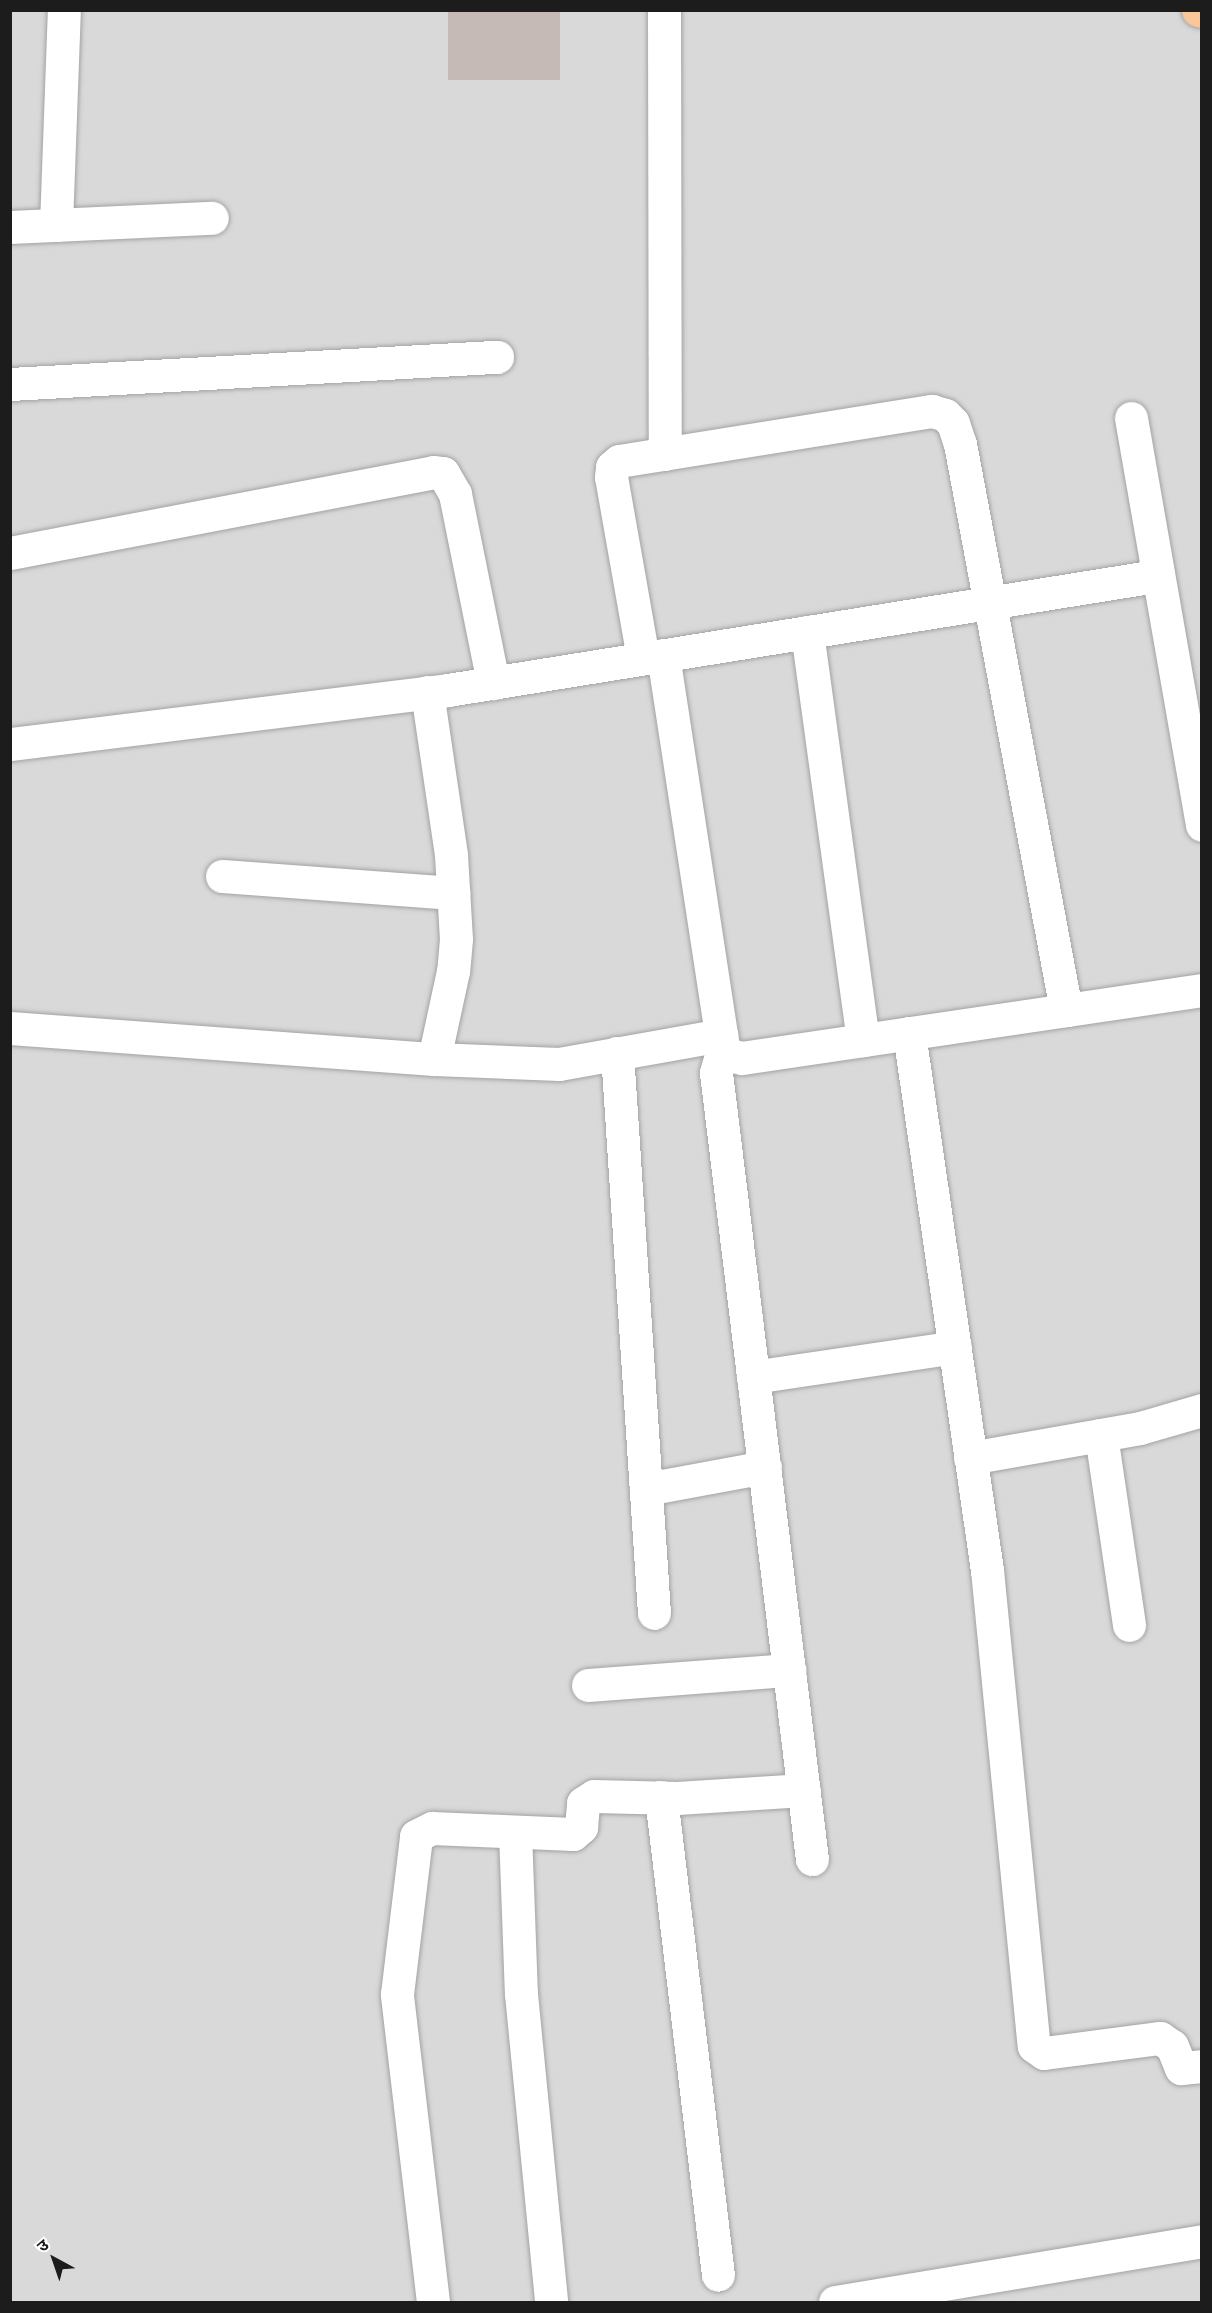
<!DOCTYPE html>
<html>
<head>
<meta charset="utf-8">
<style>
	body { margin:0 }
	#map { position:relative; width:1212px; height:2313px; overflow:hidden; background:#ede8e2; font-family:Quicksand,"Noto Sans Devanagari",sans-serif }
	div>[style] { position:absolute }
	.residential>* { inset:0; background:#dad9d9; transform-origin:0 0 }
	.building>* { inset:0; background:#c5bab5; transform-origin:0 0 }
	.roads { filter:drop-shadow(0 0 2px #a3a3a3) drop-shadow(0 0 2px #a3a3a3) }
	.minor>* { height:33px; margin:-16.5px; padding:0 16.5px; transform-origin:16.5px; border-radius:16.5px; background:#fff }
	.major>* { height:33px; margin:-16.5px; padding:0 16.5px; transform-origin:16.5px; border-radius:16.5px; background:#fac79a }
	span { translate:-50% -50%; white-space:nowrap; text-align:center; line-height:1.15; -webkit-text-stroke:4.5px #fff; paint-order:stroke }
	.frame { position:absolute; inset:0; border:12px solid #1c1c1c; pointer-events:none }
	.north { position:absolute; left:24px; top:2229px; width:60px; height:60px; -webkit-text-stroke:4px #fff; paint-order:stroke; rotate:320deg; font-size:16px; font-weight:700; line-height:24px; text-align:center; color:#1c1c1c }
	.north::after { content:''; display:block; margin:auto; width:21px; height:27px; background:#1c1c1c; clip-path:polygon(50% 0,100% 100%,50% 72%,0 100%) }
</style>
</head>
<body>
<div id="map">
	<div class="residential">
		<div style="left:11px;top:11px;width:1190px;height:2291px"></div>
	</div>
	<div class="building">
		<div style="left:448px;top:10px;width:112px;height:70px"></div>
	</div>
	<div class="roads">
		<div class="minor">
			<div style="left:664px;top:10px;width:444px;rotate:89.9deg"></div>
			<div style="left:56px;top:225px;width:215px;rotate:-87.9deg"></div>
			<div style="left:10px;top:227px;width:202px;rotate:-2.6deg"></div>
			<div style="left:10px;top:384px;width:488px;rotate:-3.2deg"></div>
			<div style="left:1131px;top:418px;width:413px;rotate:80.1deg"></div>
			<div style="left:10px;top:553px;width:431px;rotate:-10.8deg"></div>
			<div style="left:433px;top:472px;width:10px;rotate:6deg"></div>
			<div style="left:443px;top:473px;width:24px;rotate:60deg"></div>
			<div style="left:455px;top:494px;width:193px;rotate:78.6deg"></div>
			<div style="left:807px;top:632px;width:412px;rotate:82.2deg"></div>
			<div style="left:663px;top:655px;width:398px;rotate:81.3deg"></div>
			<div style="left:723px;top:1048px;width:10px;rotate:45deg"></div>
			<div style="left:730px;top:1055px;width:12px;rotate:14deg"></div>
			<div style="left:742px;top:1058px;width:465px;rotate:-8.4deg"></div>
			<div style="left:643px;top:658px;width:184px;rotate:-100deg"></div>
			<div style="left:611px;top:477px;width:10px;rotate:-84deg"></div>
			<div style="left:612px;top:467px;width:9px;rotate:-41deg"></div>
			<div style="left:619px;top:461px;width:317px;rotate:-9.1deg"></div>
			<div style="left:932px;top:411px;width:14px;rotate:17deg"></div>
			<div style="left:945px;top:415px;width:11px;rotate:45deg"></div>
			<div style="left:953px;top:423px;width:22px;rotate:72deg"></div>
			<div style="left:960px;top:444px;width:576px;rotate:79.39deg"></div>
			<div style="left:427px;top:692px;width:165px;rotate:81.6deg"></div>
			<div style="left:451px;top:855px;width:84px;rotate:86.6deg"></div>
			<div style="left:456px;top:939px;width:32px;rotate:95deg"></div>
			<div style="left:453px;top:971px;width:90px;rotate:102.2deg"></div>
			<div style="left:10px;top:744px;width:441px;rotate:-7deg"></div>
			<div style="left:448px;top:690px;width:717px;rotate:-9.15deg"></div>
			<div style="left:222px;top:876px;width:232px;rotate:4.2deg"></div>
			<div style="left:10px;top:1028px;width:425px;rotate:4.2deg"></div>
			<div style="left:434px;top:1059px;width:125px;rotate:2.3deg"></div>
			<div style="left:559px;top:1064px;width:165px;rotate:-10.1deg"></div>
			<div style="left:909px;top:1033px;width:543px;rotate:81.74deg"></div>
			<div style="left:987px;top:1570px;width:478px;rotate:84.4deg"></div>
			<div style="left:1034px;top:2046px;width:12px;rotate:35deg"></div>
			<div style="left:1044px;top:2053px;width:117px;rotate:-7.4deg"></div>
			<div style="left:1160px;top:2038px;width:14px;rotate:34deg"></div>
			<div style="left:1172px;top:2046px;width:24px;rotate:68deg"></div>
			<div style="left:1181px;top:2068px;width:21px;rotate:-5deg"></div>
			<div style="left:723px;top:1048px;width:26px;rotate:106deg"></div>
			<div style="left:716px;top:1073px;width:792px;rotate:83.04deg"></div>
			<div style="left:617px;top:1053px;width:561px;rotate:86.22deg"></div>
			<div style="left:753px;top:1377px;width:204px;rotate:-8.4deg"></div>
			<div style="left:1101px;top:1435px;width:192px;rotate:81.6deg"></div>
			<div style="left:970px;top:1458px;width:173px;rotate:-10deg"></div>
			<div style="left:1140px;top:1428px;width:65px;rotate:-16.2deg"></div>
			<div style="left:646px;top:1489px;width:121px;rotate:-10.5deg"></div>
			<div style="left:588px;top:1685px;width:202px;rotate:-4.3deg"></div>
			<div style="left:661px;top:1797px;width:481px;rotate:83.2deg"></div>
			<div style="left:515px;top:1832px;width:162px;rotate:87.9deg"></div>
			<div style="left:521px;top:1994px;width:309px;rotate:84.4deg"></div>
			<div style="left:433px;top:2302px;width:310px;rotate:-96.7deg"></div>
			<div style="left:397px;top:1994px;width:159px;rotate:-83.1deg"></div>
			<div style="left:416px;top:1836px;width:18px;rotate:-27deg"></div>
			<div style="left:432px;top:1828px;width:141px;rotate:2.4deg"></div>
			<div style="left:573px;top:1834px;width:11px;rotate:-41deg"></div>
			<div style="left:581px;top:1827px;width:24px;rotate:-85deg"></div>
			<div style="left:583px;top:1803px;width:13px;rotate:-32deg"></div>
			<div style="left:594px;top:1796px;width:83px;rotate:1.4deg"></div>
			<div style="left:677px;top:1798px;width:127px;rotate:-3.6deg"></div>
			<div style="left:835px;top:2302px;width:372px;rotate:-9.4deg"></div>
		</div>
		<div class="major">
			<div style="left:1198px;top:10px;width:4px;rotate:14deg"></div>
		</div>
	</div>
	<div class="frame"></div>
	<div class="north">उ</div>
</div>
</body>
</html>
